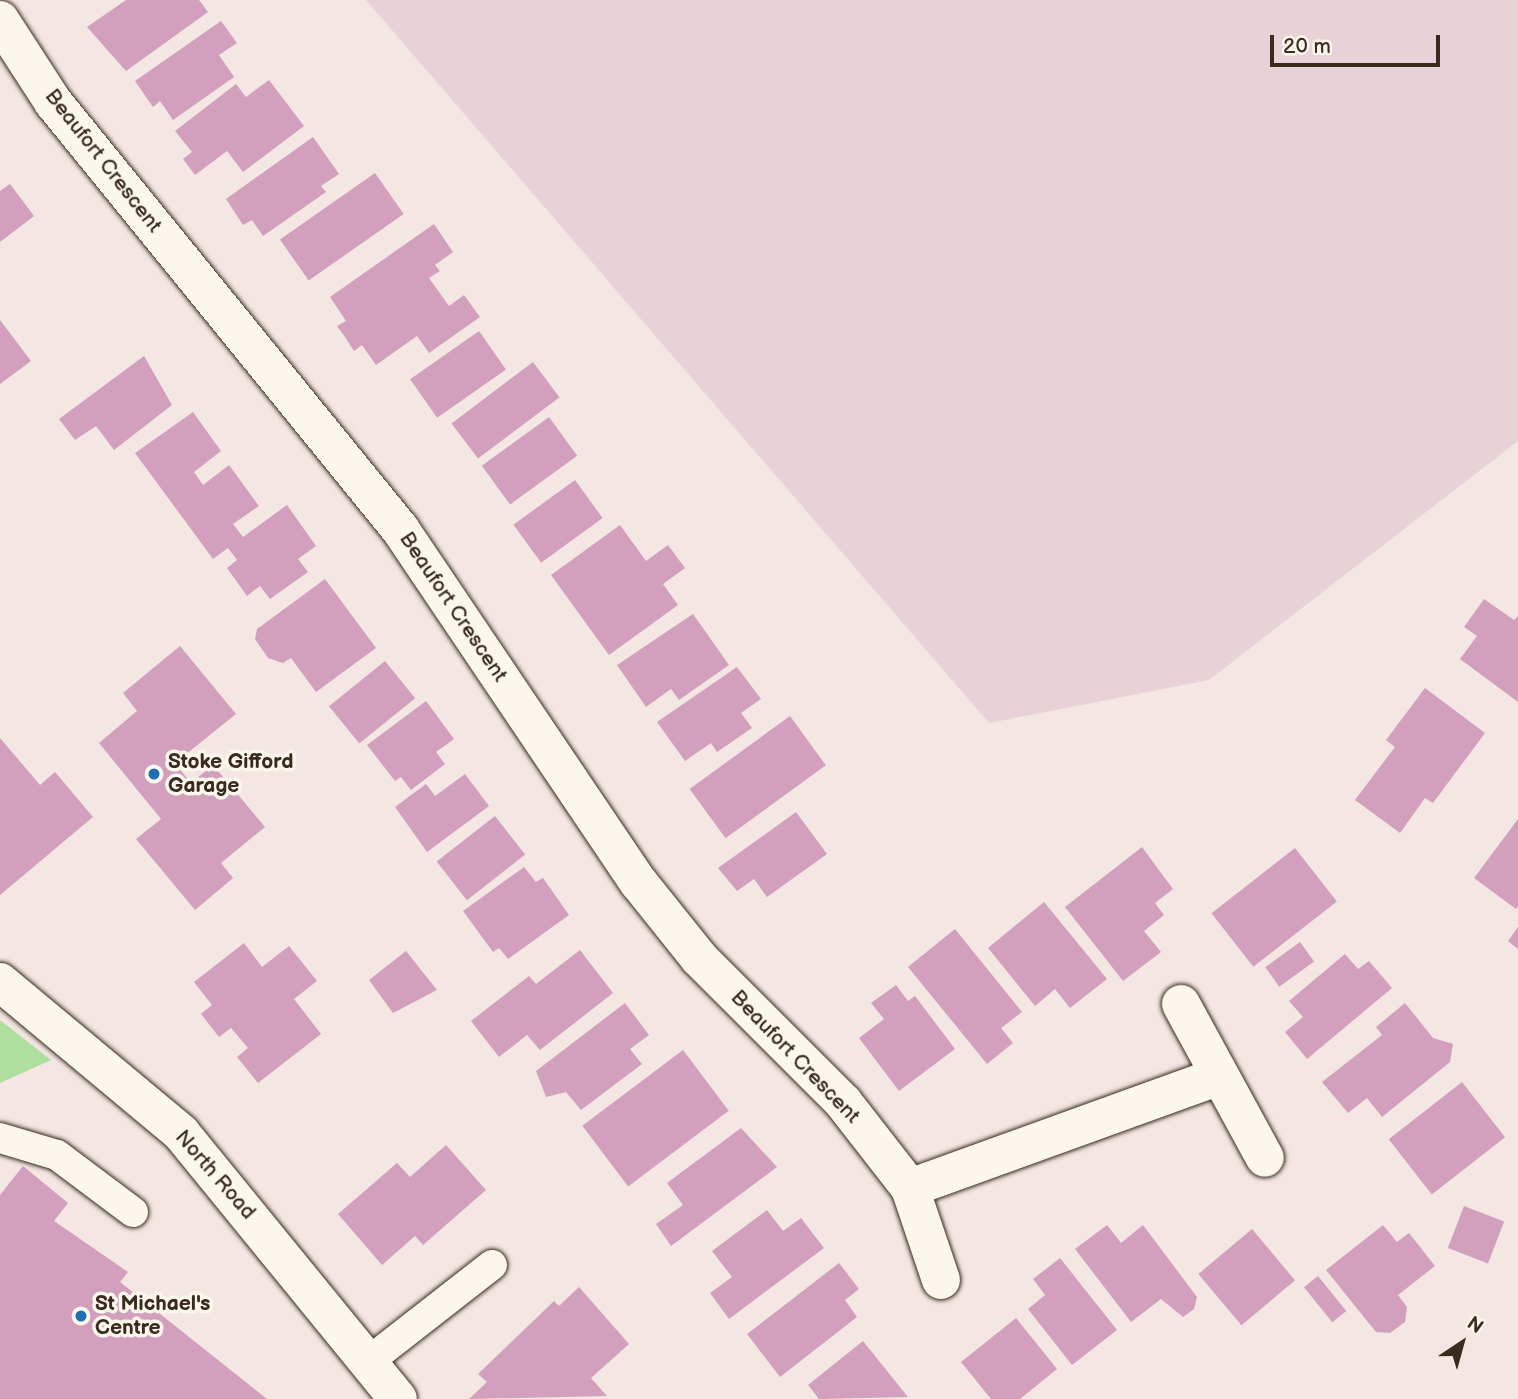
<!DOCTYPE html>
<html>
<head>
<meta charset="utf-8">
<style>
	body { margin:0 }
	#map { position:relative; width:1518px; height:1399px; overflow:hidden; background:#f3e6e3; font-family:"Balsamiq Sans",sans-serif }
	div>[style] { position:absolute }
	.built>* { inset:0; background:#e9d1d8 }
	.green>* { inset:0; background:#b0de9e }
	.building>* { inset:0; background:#d2a0bd; transform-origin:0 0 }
	.roads { filter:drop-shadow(0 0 2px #3b2a1e) drop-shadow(0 0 2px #3b2a1e) }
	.service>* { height:30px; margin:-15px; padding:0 15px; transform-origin:15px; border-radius:15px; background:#fbf7ec }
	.minor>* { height:38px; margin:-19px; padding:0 19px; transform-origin:19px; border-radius:19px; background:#fbf7ec }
	.dots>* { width:19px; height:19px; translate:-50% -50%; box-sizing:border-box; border:4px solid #fbf7ec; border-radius:50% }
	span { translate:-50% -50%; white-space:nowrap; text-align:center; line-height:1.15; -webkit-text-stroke:7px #fbf7ec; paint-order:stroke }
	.street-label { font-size:21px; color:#3b2a1e }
	.poi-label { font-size:21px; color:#3b2a1e; font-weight:700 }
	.left { translate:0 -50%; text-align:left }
	.north { position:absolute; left:1427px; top:1308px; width:70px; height:70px; -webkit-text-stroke:5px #fbf7ec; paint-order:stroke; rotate:36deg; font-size:19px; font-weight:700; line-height:28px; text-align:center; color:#3b2a1e }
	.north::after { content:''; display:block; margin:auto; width:24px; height:32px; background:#3b2a1e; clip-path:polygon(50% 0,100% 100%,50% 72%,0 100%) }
	.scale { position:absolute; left:1270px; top:35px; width:170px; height:32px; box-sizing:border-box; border:4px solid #3b2a1e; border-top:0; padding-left:9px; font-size:21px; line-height:24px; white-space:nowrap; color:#3b2a1e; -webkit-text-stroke:5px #fbf7ec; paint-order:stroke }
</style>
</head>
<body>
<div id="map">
	<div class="built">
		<div style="clip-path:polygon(366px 0,1518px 0,1518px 441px,1209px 680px,989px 723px)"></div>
	</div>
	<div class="green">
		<div style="clip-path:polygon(0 1020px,51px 1060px,0 1083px)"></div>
	</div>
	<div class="building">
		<div style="clip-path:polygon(126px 0,199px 0,208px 12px,126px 71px,87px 27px)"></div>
		<div style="clip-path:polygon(221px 21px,237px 43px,219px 55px,234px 77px,173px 120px,160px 101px,153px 107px,135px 81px)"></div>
		<div style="clip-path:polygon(269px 80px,304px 126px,243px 172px,227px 151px,195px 175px,183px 159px,192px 152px,175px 131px,236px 84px,246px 97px)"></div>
		<div style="clip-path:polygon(313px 137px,339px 174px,321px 186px,326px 192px,263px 236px,252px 220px,243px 225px,226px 199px)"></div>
		<div style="left:375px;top:173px;width:50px;height:116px;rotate:55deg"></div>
		<div style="clip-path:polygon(10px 184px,34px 216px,0 242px,0 191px)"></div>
		<div style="clip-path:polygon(434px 224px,453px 252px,435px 265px,440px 271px,429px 278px,449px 306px,464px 295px,480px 317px,429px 353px,417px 336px,376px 365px,362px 345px,354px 351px,345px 337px,337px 326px,346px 321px,330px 297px)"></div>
		<div style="clip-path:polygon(0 320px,31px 361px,0 384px)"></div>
		<div style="left:479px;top:331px;width:47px;height:84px;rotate:55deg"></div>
		<div style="clip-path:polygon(144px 356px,172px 405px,114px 450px,96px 426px,75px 440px,59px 419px)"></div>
		<div style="left:533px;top:362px;width:44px;height:102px;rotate:53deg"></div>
		<div style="clip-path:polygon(193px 412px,221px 451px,194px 472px,203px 485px,229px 465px,259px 506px,233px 524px,243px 537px,287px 505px,316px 546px,298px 559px,308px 572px,270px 599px,260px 586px,247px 596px,227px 568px,237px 560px,228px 548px,213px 559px,135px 453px)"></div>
		<div style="left:549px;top:417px;width:48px;height:83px;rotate:54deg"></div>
		<div style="left:575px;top:480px;width:47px;height:76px;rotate:54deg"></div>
		<div style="clip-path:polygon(620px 525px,646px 561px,668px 545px,685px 568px,663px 584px,678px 605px,609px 655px,551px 575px)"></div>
		<div style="clip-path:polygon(325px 579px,376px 648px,316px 692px,291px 658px,283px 663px,268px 658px,255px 639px,257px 629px)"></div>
		<div style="clip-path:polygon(1484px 599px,1514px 620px,1518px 616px,1518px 702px,1460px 659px,1477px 636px,1464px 627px)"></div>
		<div style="clip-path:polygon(693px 614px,729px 665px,679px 700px,671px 689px,646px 707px,617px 665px)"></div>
		<div style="clip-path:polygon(180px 646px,236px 714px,175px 763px,191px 783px,213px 765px,265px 827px,221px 863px,233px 878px,195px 910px,136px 839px,161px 819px,99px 743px,137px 711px,123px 693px)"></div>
		<div style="left:385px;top:661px;width:48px;height:72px;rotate:51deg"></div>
		<div style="clip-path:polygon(737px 667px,761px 699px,741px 713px,752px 728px,717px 752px,711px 743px,685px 761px,657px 722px)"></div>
		<div style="clip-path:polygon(1425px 688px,1485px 733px,1433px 803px,1425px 798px,1400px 833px,1355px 800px,1395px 747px,1386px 740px)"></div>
		<div style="clip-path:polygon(426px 701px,454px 739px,436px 752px,445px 764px,411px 790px,401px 777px,395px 781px,367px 745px)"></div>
		<div style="left:790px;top:716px;width:61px;height:124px;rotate:54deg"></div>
		<div style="clip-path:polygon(0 738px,40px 785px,55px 772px,93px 817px,0 895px)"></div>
		<div style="clip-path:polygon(465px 774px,489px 806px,427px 852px,395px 807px,426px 784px,435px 796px)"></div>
		<div style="clip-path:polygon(796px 812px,827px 854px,767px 897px,754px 879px,737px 891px,718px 868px)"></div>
		<div style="left:495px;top:816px;width:49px;height:74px;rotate:52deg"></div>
		<div style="clip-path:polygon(1518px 819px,1518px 906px,1516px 909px,1474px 878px)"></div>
		<div style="clip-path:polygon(1142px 847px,1173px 889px,1155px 903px,1164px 915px,1144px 931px,1161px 952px,1123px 981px,1065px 907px)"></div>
		<div style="left:1295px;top:848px;width:68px;height:106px;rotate:52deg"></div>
		<div style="clip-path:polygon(524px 867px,536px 882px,543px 878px,569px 915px,508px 959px,499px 948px,493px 952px,463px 911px)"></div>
		<div style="clip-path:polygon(1044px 902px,1107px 979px,1070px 1008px,1055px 989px,1035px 1006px,988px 948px)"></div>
		<div style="clip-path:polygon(1518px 927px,1518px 949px,1508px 941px)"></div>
		<div style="clip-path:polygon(955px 929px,1022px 1012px,1001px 1028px,1013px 1043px,987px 1064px,908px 967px)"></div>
		<div style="left:1300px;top:942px;width:24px;height:43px;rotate:54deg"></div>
		<div style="clip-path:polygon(244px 943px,262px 967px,289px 946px,317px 981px,294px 999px,321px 1034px,258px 1083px,237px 1057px,248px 1048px,231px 1028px,219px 1037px,201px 1014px,212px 1005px,194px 982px)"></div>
		<div style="clip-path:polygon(580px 950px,613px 993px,540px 1050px,527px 1035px,499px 1057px,471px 1021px,529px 976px,536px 984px)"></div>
		<div style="clip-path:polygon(406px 951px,437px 990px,393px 1013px,369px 980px)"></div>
		<div style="clip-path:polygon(1345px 954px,1358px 969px,1369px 961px,1392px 988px,1307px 1059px,1285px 1032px,1303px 1017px,1289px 1001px)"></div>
		<div style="clip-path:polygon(896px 985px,908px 1001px,915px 996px,955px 1049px,899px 1091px,859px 1038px,884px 1019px,871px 1003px)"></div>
		<div style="clip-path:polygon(625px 1003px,649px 1035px,630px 1049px,642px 1064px,581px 1110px,566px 1092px,546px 1097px,536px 1071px)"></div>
		<div style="clip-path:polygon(1405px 1003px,1433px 1038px,1453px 1044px,1450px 1062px,1382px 1117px,1367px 1098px,1348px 1113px,1322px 1082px,1382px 1035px,1376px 1027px)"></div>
		<div style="left:683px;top:1050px;width:76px;height:126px;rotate:53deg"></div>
		<div style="left:1462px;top:1082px;width:70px;height:93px;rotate:52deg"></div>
		<div style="clip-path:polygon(741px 1128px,777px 1167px,671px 1246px,656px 1224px,683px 1205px,667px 1183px)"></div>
		<div style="clip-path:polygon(446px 1145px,486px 1190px,423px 1245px,415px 1236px,382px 1265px,338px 1214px,397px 1163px,410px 1177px)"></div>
		<div style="clip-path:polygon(23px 1166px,68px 1203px,54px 1221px,128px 1272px,120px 1282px,267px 1399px,0 1399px,0 1195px)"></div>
		<div style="left:1464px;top:1206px;width:43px;height:45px;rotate:21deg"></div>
		<div style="clip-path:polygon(767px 1210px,783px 1231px,801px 1218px,824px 1248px,729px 1319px,710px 1293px,732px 1277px,712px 1251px)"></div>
		<div style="clip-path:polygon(1107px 1225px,1121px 1243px,1143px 1225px,1197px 1297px,1194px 1309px,1183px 1317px,1161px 1299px,1131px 1322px,1075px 1249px)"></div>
		<div style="clip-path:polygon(1383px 1225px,1397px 1242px,1409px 1233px,1435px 1266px,1398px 1295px,1407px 1307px,1405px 1322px,1390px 1333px,1376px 1332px,1326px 1270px)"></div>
		<div style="left:1252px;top:1229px;width:67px;height:70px;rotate:50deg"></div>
		<div style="clip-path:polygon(1060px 1258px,1117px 1330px,1072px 1365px,1028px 1309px,1045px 1295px,1033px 1279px)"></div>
		<div style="clip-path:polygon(839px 1263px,859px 1289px,845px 1300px,857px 1317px,780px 1377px,747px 1334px)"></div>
		<div style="left:1318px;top:1276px;width:45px;height:18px;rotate:51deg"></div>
		<div style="clip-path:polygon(579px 1287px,629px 1344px,591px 1378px,607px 1396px,469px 1399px,487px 1382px,478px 1374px,554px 1301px,559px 1306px)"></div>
		<div style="clip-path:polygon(1016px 1318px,1057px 1369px,1020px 1399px,991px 1399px,961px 1362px)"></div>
		<div style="clip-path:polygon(863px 1341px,908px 1397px,819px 1399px,808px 1385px)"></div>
	</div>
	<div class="roads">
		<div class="service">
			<div style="left:0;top:1138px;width:59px;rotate:16.6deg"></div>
			<div style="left:57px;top:1155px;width:95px;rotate:36.9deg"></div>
			<div style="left:369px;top:1361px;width:156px;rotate:-38deg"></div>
		</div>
		<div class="minor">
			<div style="left:0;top:20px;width:98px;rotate:57.1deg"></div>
			<div style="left:53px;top:102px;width:550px;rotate:50.9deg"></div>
			<div style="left:400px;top:529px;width:427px;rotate:56deg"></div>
			<div style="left:639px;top:883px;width:96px;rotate:51.3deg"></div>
			<div style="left:699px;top:958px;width:204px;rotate:45deg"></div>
			<div style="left:843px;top:1102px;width:109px;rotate:52.1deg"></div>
			<div style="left:910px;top:1188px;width:97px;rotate:71.4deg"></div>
			<div style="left:0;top:982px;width:236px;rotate:39.8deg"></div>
			<div style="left:181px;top:1133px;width:343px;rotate:50.8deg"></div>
			<div style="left:1181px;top:1004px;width:175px;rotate:61.4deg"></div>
			<div style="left:910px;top:1188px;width:326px;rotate:-19.9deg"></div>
		</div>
	</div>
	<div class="dots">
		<div style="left:154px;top:774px;background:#1f6fb2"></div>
		<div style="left:81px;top:1316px;background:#1f6fb2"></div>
	</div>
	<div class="street-label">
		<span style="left:103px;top:161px;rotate:52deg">Beaufort Crescent</span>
		<span style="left:453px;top:607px;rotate:56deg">Beaufort Crescent</span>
		<span style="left:795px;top:1057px;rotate:46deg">Beaufort Crescent</span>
		<span style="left:215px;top:1175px;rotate:49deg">North Road</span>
	</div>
	<div class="poi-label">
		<span class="left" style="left:168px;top:774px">Stoke Gifford<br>Garage</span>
		<span class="left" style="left:95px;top:1316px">St Michael's<br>Centre</span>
	</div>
	<div class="north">N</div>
	<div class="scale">20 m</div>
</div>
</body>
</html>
